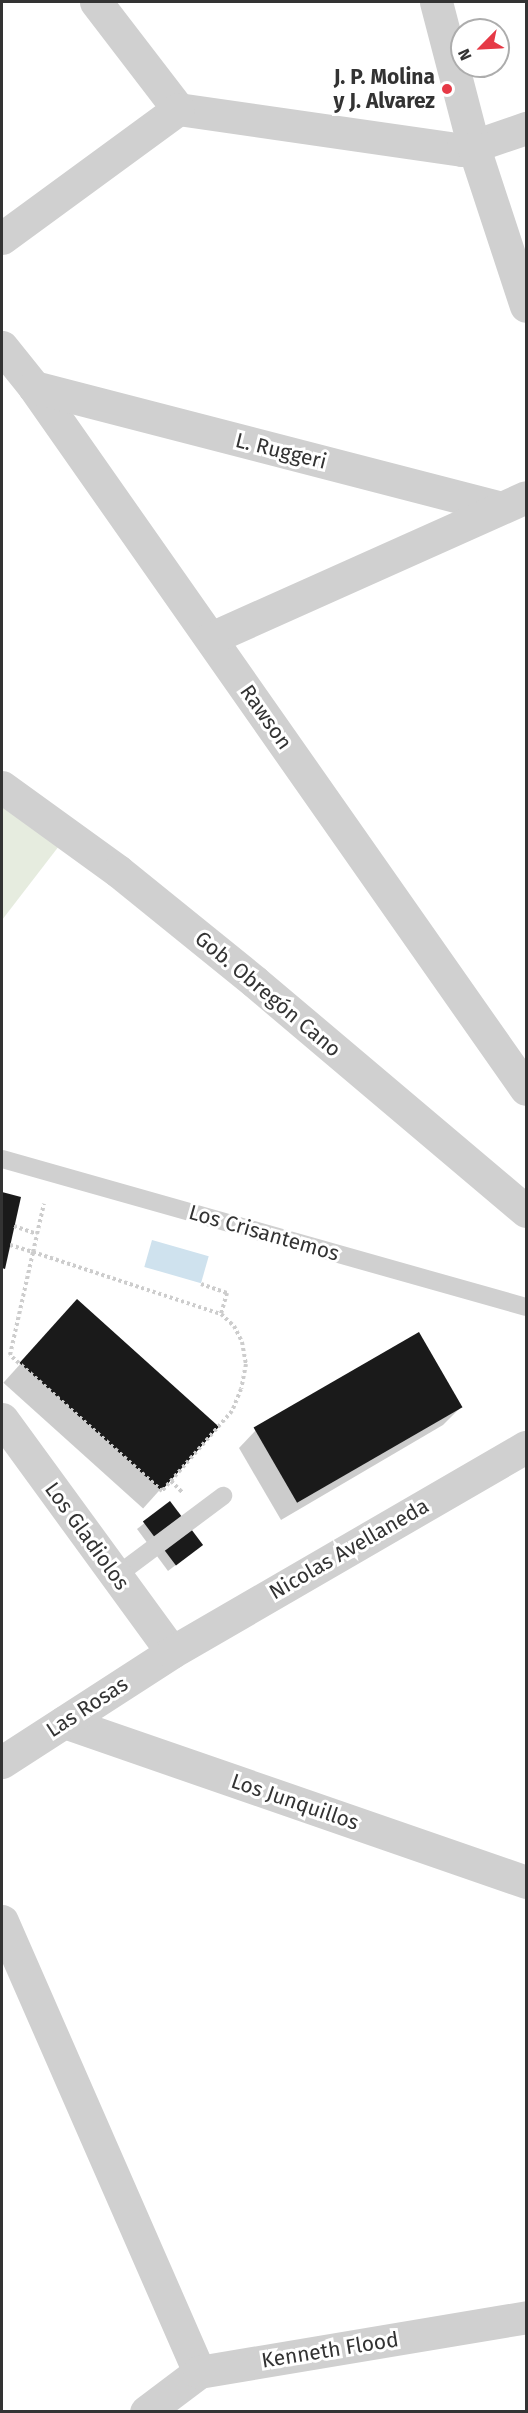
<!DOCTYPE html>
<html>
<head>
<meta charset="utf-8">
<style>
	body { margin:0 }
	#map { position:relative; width:528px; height:2413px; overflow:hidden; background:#fff; font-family:"Fira Sans",sans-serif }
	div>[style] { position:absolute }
	.green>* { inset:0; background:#e6ecdf }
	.water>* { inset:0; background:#cfe2ee; transform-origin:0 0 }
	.shadow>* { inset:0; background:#0003; transform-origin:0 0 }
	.building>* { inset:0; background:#1a1a1a; transform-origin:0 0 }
	.path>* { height:4px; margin-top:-2px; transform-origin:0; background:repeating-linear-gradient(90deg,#cdcdcd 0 3px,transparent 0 6px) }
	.lane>* { height:18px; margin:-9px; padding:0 9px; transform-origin:9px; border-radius:9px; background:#d0d0d0 }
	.street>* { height:33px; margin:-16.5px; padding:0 16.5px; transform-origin:16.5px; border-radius:16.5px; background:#d0d0d0 }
	.dots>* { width:16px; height:16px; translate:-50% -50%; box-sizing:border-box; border:3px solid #fff; border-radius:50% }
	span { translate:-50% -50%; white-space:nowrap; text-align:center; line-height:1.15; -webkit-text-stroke:6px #fff; paint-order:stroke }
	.poi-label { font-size:21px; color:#333; font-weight:700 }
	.right { translate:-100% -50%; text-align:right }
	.street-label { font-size:21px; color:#333 }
	.frame { position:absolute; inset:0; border:3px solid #333; pointer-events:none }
	.north { position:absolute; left:450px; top:18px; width:60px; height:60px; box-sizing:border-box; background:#fff; border:2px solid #adadad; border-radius:50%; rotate:246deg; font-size:16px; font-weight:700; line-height:24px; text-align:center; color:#333 }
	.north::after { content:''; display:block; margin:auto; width:21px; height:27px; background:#e63946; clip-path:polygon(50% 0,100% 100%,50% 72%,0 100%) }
</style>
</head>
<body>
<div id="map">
	<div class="green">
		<div style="clip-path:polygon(2px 804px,59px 846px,2px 920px)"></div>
	</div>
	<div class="water">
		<div style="left:152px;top:1240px;width:59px;height:28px;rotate:16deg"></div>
	</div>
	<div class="shadow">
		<div style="clip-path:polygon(2px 1194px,19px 1198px,2px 1270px)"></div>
		<div style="left:77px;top:1301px;width:188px;height:110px;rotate:42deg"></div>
		<div style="clip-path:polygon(461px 1407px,443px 1425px,281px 1520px,239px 1448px,256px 1430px)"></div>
		<div style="clip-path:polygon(170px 1503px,194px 1551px,168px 1571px,137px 1529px)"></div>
	</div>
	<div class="building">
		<div style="clip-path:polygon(2px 1192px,21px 1197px,5px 1269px,2px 1268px)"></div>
		<div style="left:77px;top:1299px;width:191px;height:86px;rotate:42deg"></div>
		<div style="left:419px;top:1332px;width:87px;height:191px;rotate:60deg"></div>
		<div style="left:170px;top:1501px;width:55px;height:34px;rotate:53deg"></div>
	</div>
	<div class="path">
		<div style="left:14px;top:1226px;width:24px;rotate:19deg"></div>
		<div style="left:10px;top:1245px;width:24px;rotate:17deg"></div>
		<div style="left:33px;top:1252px;width:198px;rotate:18.3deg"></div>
		<div style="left:221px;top:1314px;width:18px;rotate:43deg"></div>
		<div style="left:234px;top:1326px;width:18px;rotate:63deg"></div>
		<div style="left:242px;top:1342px;width:22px;rotate:80deg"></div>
		<div style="left:246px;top:1364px;width:25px;rotate:101deg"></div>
		<div style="left:241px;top:1389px;width:24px;rotate:112deg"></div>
		<div style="left:232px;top:1411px;width:106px;rotate:131.2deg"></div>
		<div style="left:162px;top:1491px;width:204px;rotate:-138.2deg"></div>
		<div style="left:10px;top:1355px;width:106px;rotate:-77.4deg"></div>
		<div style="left:33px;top:1252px;width:18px;rotate:-77deg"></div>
		<div style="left:37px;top:1234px;width:31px;rotate:-77deg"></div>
		<div style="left:201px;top:1284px;width:28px;rotate:19deg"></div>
		<div style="left:227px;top:1293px;width:22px;rotate:106deg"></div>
		<div style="left:171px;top:1481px;width:16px;rotate:45deg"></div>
	</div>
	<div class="lane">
		<div style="left:2px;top:1159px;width:544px;rotate:15.77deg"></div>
		<div style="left:116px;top:1576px;width:134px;rotate:-36.8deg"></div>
	</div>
	<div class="street">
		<div style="left:96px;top:2px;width:135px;rotate:52.5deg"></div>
		<div style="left:178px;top:109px;width:287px;rotate:8.2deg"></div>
		<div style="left:462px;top:150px;width:68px;rotate:-19deg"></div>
		<div style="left:436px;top:2px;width:151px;rotate:75.4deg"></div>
		<div style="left:474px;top:148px;width:166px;rotate:71.8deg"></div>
		<div style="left:2px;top:238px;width:218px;rotate:-36.2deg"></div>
		<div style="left:2px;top:347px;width:51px;rotate:51.3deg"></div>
		<div style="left:34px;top:387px;width:857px;rotate:54.98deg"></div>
		<div style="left:34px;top:387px;width:482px;rotate:14.5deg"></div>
		<div style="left:211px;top:638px;width:345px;rotate:-24.1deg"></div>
		<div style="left:2px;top:787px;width:143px;rotate:35.9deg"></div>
		<div style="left:118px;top:871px;width:176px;rotate:39deg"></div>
		<div style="left:255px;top:982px;width:355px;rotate:40.2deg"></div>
		<div style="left:2px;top:1419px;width:288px;rotate:53.9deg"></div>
		<div style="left:64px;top:1722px;width:489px;rotate:19.1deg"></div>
		<div style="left:2px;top:1762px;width:202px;rotate:-32.9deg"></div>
		<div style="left:172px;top:1652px;width:409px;rotate:-30.1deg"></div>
		<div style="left:2px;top:1921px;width:492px;rotate:66.4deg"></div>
		<div style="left:146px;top:2412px;width:66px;rotate:-37deg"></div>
		<div style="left:199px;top:2372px;width:332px;rotate:-9.5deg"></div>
	</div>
	<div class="dots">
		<div style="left:447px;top:89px;background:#e63946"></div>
	</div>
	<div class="poi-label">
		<span class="right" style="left:435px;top:89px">J. P. Molina<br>y J. Alvarez</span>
	</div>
	<div class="street-label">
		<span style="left:281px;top:451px;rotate:14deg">L. Ruggeri</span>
		<span style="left:266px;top:717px;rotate:55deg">Rawson</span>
		<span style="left:268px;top:994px;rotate:40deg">Gob. Obregón Cano</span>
		<span style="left:264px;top:1233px;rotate:16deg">Los Crisantemos</span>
		<span style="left:87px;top:1536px;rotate:54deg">Los Gladiolos</span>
		<span style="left:349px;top:1549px;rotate:-30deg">Nicolas Avellaneda</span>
		<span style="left:87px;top:1707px;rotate:-33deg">Las Rosas</span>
		<span style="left:295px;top:1802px;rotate:19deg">Los Junquillos</span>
		<span style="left:330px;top:2350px;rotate:-9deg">Kenneth Flood</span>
	</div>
	<div class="frame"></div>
	<div class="north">N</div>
</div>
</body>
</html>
